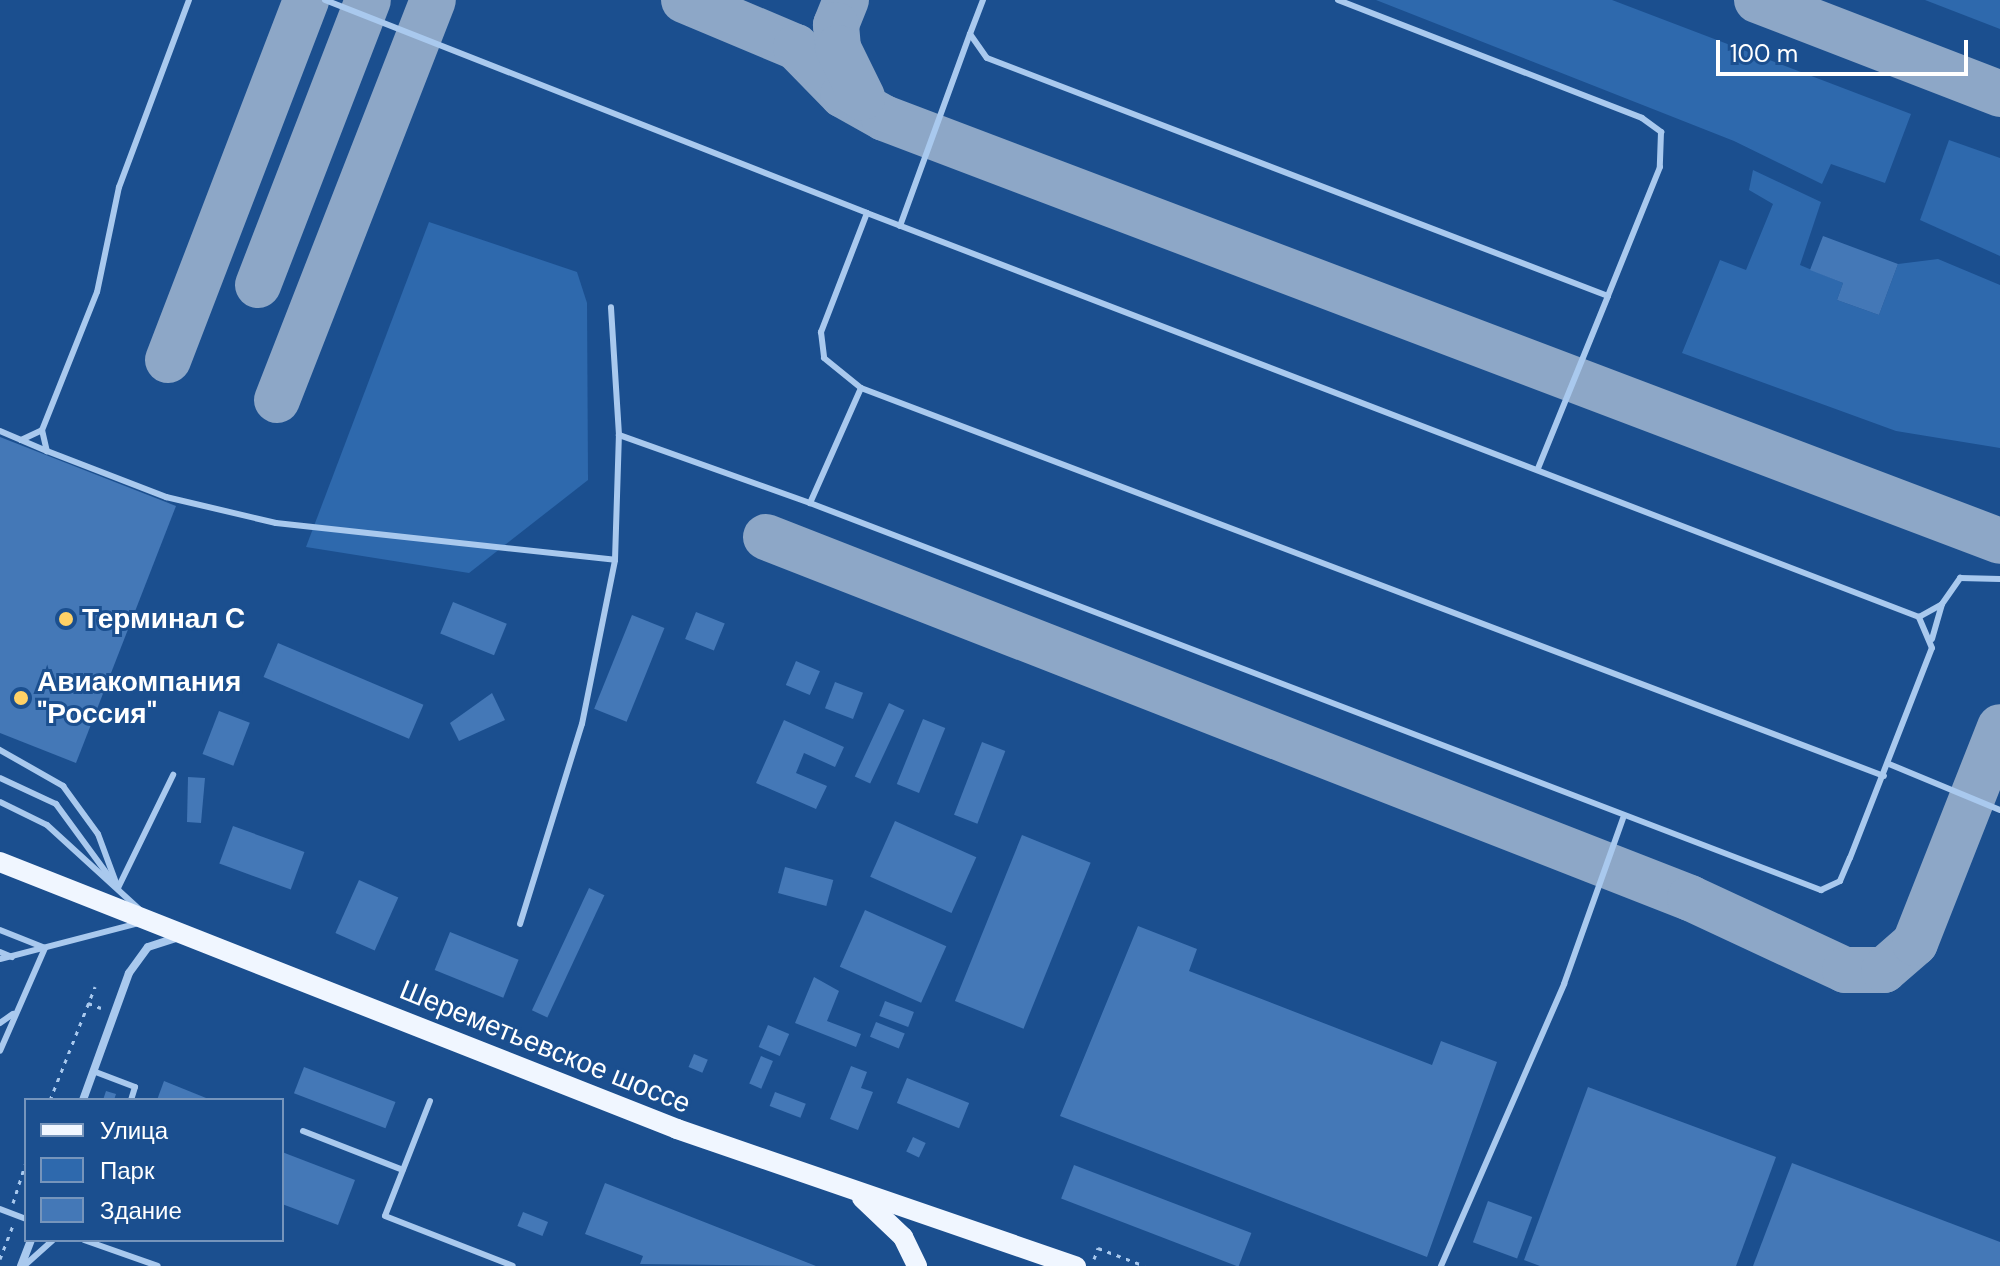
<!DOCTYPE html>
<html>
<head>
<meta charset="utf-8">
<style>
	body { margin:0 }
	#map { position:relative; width:2000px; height:1266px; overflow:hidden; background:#1b4f8f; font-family:"DM Sans",sans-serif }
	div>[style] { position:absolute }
	.green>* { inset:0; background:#2e69ad }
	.taxiway>* { height:46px; margin:-23px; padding:0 23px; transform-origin:23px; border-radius:23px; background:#8da7c7 }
	.building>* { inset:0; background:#4478b7; transform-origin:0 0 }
	.path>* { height:3px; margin-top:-1.5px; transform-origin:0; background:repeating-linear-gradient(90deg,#a9c9ee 0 4px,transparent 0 10px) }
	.lane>* { height:6px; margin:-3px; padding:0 3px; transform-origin:3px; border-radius:3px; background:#a9c9ee }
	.street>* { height:8px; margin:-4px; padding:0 4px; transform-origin:4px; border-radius:4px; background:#a9c9ee }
	.primary>* { height:20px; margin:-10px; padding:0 10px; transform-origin:10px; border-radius:10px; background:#f0f6ff }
	.dots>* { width:22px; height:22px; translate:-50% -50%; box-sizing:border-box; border:4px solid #1b4f8f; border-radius:50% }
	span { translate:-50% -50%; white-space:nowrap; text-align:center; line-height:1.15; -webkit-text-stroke:6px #1b4f8f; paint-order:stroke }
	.poi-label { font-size:28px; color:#fff; font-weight:700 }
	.left { translate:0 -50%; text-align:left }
	.street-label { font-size:28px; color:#fff }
	.legend { position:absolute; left:24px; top:1098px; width:260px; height:144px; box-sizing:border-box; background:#1b4f8f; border:2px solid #7695bc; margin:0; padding:10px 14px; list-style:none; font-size:24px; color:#fff }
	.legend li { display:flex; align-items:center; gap:16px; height:40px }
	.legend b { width:40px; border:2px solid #7695bc }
	.scale { position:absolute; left:1716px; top:40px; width:252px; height:36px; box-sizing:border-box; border:4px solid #fff; border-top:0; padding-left:10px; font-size:24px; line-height:28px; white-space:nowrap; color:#fff; -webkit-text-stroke:6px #1b4f8f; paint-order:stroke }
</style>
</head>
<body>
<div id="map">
	<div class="green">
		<div style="clip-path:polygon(1376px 0,1612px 0,1911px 114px,1885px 183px,1831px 164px,1822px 184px,1734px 141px)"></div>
		<div style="clip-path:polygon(1925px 0,2000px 0,2000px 29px)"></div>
		<div style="clip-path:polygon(1949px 140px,2000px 158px,2000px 256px,1920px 220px)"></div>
		<div style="clip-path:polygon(1753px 170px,1821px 202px,1800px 265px,1843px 283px,1837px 300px,1879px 315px,1898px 264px,1938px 259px,2000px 285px,2000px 448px,1896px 431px,1682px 353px,1720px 260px,1746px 270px,1773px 204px,1749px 190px)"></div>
		<div style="clip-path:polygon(429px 222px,577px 272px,587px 303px,588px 480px,469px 573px,306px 547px)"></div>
	</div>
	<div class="taxiway">
		<div style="left:684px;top:0;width:121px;rotate:22.8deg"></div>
		<div style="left:796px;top:47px;width:67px;rotate:45.6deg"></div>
		<div style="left:843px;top:95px;width:47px;rotate:29.3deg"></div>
		<div style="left:884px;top:118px;width:1193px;rotate:20.76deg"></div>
		<div style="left:846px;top:0;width:27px;rotate:112deg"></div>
		<div style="left:836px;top:25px;width:23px;rotate:85deg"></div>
		<div style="left:838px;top:48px;width:55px;rotate:63.9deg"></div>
		<div style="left:1757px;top:0;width:261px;rotate:21.1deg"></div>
		<div style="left:258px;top:285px;width:305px;rotate:-68.9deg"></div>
		<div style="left:168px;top:360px;width:386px;rotate:-69deg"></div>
		<div style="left:277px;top:400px;width:429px;rotate:-68.7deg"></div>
		<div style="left:766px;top:537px;width:992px;rotate:21.34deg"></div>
		<div style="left:1690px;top:898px;width:171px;rotate:24.9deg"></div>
		<div style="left:1845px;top:970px;width:39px"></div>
		<div style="left:1884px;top:970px;width:41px;rotate:-41.1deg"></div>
		<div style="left:1915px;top:943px;width:232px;rotate:-68.5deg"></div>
	</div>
	<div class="building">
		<div style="clip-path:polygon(1823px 236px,1898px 264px,1879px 315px,1837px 300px,1843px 283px,1810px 270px)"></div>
		<div style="clip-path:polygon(0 437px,176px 506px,76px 763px,0 733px)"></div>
		<div style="left:453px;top:602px;width:58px;height:34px;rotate:22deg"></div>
		<div style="left:696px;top:612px;width:31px;height:29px;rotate:22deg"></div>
		<div style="left:632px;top:615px;width:35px;height:101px;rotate:22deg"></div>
		<div style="left:278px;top:643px;width:158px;height:37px;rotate:23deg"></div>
		<div style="left:796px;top:661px;width:26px;height:26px;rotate:23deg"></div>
		<div style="left:835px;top:682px;width:30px;height:28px;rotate:21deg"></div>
		<div style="clip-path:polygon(492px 693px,505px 720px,459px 741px,450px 723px)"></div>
		<div style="left:889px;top:703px;width:17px;height:81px;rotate:25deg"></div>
		<div style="left:219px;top:711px;width:33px;height:46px;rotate:21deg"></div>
		<div style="left:923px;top:719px;width:24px;height:70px;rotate:22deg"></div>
		<div style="clip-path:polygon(784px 720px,844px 747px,835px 767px,804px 753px,796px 773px,827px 786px,816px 809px,756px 783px)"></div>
		<div style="left:982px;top:742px;width:25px;height:78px;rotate:21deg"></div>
		<div style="clip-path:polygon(188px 777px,205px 778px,201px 823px,187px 822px)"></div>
		<div style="left:895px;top:821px;width:89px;height:61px;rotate:24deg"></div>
		<div style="left:233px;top:826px;width:76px;height:40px;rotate:20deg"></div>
		<div style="left:1022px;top:835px;width:74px;height:179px;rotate:22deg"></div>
		<div style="left:785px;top:867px;width:50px;height:27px;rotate:15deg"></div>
		<div style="left:359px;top:880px;width:43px;height:58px;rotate:24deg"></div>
		<div style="left:589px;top:888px;width:17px;height:135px;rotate:25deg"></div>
		<div style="left:865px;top:910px;width:89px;height:62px;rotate:24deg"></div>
		<div style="clip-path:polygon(1138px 926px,1197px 949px,1189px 971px,1432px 1065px,1441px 1041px,1497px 1062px,1427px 1257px,1060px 1116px)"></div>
		<div style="left:450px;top:932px;width:74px;height:41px;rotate:22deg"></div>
		<div style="clip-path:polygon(814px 977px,839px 991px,827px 1021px,861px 1034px,856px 1047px,795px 1023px)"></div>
		<div style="left:885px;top:1001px;width:31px;height:16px;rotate:21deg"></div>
		<div style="left:876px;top:1022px;width:31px;height:16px;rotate:22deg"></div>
		<div style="left:768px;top:1025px;width:23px;height:24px;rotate:23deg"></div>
		<div style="left:694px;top:1054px;width:15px;height:14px;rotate:23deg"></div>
		<div style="left:761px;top:1056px;width:13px;height:30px;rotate:23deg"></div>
		<div style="clip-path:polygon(851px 1066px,867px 1072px,861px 1088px,873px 1092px,858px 1130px,830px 1119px)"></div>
		<div style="left:304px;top:1067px;width:98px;height:28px;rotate:21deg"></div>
		<div style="left:907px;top:1078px;width:67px;height:27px;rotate:22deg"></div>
		<div style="clip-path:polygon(164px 1081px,211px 1100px,157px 1100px)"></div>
		<div style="clip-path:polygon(1588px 1087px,1776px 1157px,1736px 1266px,1540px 1266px,1524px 1260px)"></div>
		<div style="clip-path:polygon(106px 1091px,116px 1094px,114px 1100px,103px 1100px)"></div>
		<div style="left:775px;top:1092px;width:33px;height:15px;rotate:21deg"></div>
		<div style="left:913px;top:1137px;width:14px;height:16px;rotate:25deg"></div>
		<div style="clip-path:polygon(282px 1152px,355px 1180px,338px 1225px,282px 1204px)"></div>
		<div style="clip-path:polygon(1792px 1163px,2000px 1242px,2000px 1266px,1753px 1266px)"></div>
		<div style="left:1074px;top:1165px;width:190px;height:36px;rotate:21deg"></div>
		<div style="clip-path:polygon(605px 1183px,816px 1266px,640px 1264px,643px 1256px,585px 1234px)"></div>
		<div style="left:1488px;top:1201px;width:47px;height:44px;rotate:20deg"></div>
		<div style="left:523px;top:1212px;width:27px;height:15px;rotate:22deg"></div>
	</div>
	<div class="path">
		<div style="left:88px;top:1003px;width:14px;rotate:21deg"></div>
		<div style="left:50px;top:1100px;width:122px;rotate:-68.3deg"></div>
		<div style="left:13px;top:1203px;width:43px;rotate:-72.4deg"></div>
		<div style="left:0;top:1259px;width:36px;rotate:-69deg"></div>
		<div style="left:1094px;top:1259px;width:12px;rotate:-70deg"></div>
		<div style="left:1098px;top:1248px;width:50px;rotate:21deg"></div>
	</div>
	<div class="lane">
		<div style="left:189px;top:0;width:200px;rotate:110.5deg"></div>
		<div style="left:119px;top:187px;width:107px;rotate:101.8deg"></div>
		<div style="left:97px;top:292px;width:149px;rotate:111.7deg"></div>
		<div style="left:42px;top:430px;width:22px;rotate:77deg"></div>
		<div style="left:47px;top:451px;width:128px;rotate:21.1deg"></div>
		<div style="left:166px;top:497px;width:113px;rotate:13.3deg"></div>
		<div style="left:276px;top:523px;width:341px;rotate:6.2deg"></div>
		<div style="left:325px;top:0;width:582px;rotate:21.45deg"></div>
		<div style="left:867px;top:213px;width:128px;rotate:111.1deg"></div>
		<div style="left:821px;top:332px;width:26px;rotate:83deg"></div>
		<div style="left:824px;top:358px;width:48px;rotate:39deg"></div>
		<div style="left:861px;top:388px;width:126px;rotate:113.9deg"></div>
		<div style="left:810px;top:503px;width:203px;rotate:-160.4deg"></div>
		<div style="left:619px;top:435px;width:128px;rotate:-93.6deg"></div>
		<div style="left:983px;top:0;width:36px;rotate:111deg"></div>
		<div style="left:970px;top:34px;width:29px;rotate:55deg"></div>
		<div style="left:987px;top:58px;width:665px;rotate:20.97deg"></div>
		<div style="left:1608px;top:296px;width:186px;rotate:112.1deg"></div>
		<div style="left:1338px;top:0;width:326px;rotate:21.2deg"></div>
		<div style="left:1642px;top:118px;width:24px;rotate:36deg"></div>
		<div style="left:1661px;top:132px;width:35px;rotate:92deg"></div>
		<div style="left:1660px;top:167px;width:139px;rotate:112deg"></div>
		<div style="left:900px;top:226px;width:204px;rotate:-70deg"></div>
		<div style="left:861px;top:388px;width:1094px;rotate:20.77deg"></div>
		<div style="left:0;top:431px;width:23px;rotate:23deg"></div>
		<div style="left:21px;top:440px;width:23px;rotate:-25deg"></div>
		<div style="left:21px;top:440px;width:28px;rotate:23deg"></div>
		<div style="left:810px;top:503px;width:1083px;rotate:20.95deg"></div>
		<div style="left:1821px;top:890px;width:21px;rotate:-25deg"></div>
		<div style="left:1840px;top:881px;width:25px;rotate:-67deg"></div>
		<div style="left:1850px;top:858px;width:225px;rotate:-68.7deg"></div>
		<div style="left:1932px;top:648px;width:34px;rotate:-113deg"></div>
		<div style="left:1919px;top:617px;width:1127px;rotate:-158.99deg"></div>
		<div style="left:1919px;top:617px;width:26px;rotate:-29deg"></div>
		<div style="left:1942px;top:604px;width:32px;rotate:-55deg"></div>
		<div style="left:1960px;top:578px;width:40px;rotate:1.4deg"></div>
		<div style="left:1932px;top:639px;width:36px;rotate:-74deg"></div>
		<div style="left:0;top:750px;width:73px;rotate:29.7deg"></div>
		<div style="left:63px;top:786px;width:59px;rotate:53.9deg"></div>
		<div style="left:98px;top:834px;width:58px;rotate:69.7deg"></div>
		<div style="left:1889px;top:764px;width:120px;rotate:22.5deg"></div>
		<div style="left:0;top:778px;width:62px;rotate:24.9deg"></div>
		<div style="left:56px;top:804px;width:97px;rotate:53.8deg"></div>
		<div style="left:0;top:802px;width:52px;rotate:26.1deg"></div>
		<div style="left:47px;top:825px;width:125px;rotate:42.4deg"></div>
		<div style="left:118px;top:888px;width:126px;rotate:-64deg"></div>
		<div style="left:520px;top:924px;width:209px;rotate:-72.8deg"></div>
		<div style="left:582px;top:724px;width:167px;rotate:-78.6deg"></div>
		<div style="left:615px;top:560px;width:125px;rotate:-88.2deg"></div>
		<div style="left:0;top:930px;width:48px;rotate:21.8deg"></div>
		<div style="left:45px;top:948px;width:112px;rotate:113.6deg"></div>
		<div style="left:0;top:952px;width:13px;rotate:23deg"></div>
		<div style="left:0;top:959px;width:144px;rotate:-14.5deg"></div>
		<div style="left:0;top:1023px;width:16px;rotate:-35deg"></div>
		<div style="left:93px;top:1071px;width:45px;rotate:20.9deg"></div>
		<div style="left:135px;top:1087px;width:14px;rotate:107deg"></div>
		<div style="left:430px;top:1101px;width:123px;rotate:111.4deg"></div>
		<div style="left:385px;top:1216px;width:137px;rotate:21.3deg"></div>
		<div style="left:303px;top:1131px;width:107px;rotate:21.3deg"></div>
		<div style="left:0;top:1209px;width:28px;rotate:21deg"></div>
		<div style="left:84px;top:1240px;width:78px;rotate:19.4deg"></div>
		<div style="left:24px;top:1266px;width:39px;rotate:-42deg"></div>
		<div style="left:1441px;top:1266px;width:308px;rotate:-66.4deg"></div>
		<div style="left:1564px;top:984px;width:176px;rotate:-70.4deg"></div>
	</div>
	<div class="street">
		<div style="left:83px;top:1100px;width:135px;rotate:-70.1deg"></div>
		<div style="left:129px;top:973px;width:32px;rotate:-54deg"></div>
		<div style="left:148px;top:947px;width:32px;rotate:-18deg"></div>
		<div style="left:21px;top:1266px;width:28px;rotate:-69deg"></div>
	</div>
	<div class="primary">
		<div style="left:0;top:862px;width:728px;rotate:21.52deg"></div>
		<div style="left:677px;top:1129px;width:422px;rotate:19deg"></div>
		<div style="left:862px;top:1198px;width:57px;rotate:43.6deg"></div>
		<div style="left:903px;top:1237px;width:32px;rotate:64deg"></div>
	</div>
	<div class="dots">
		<div style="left:66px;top:619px;background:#ffd166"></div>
		<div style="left:21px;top:698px;background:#ffd166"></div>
	</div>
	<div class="poi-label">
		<span class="left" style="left:82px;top:619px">Терминал C</span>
		<span class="left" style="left:37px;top:698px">Авиакомпания<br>"Россия"</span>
	</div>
	<div class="street-label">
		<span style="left:545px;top:1047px;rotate:22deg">Шереметьевское шоссе</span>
	</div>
	<ul class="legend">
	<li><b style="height:10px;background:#f0f6ff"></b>Улица</li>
	<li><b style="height:22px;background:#2e69ad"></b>Парк</li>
	<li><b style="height:22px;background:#4478b7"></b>Здание</li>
	</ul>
	<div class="scale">100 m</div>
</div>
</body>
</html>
